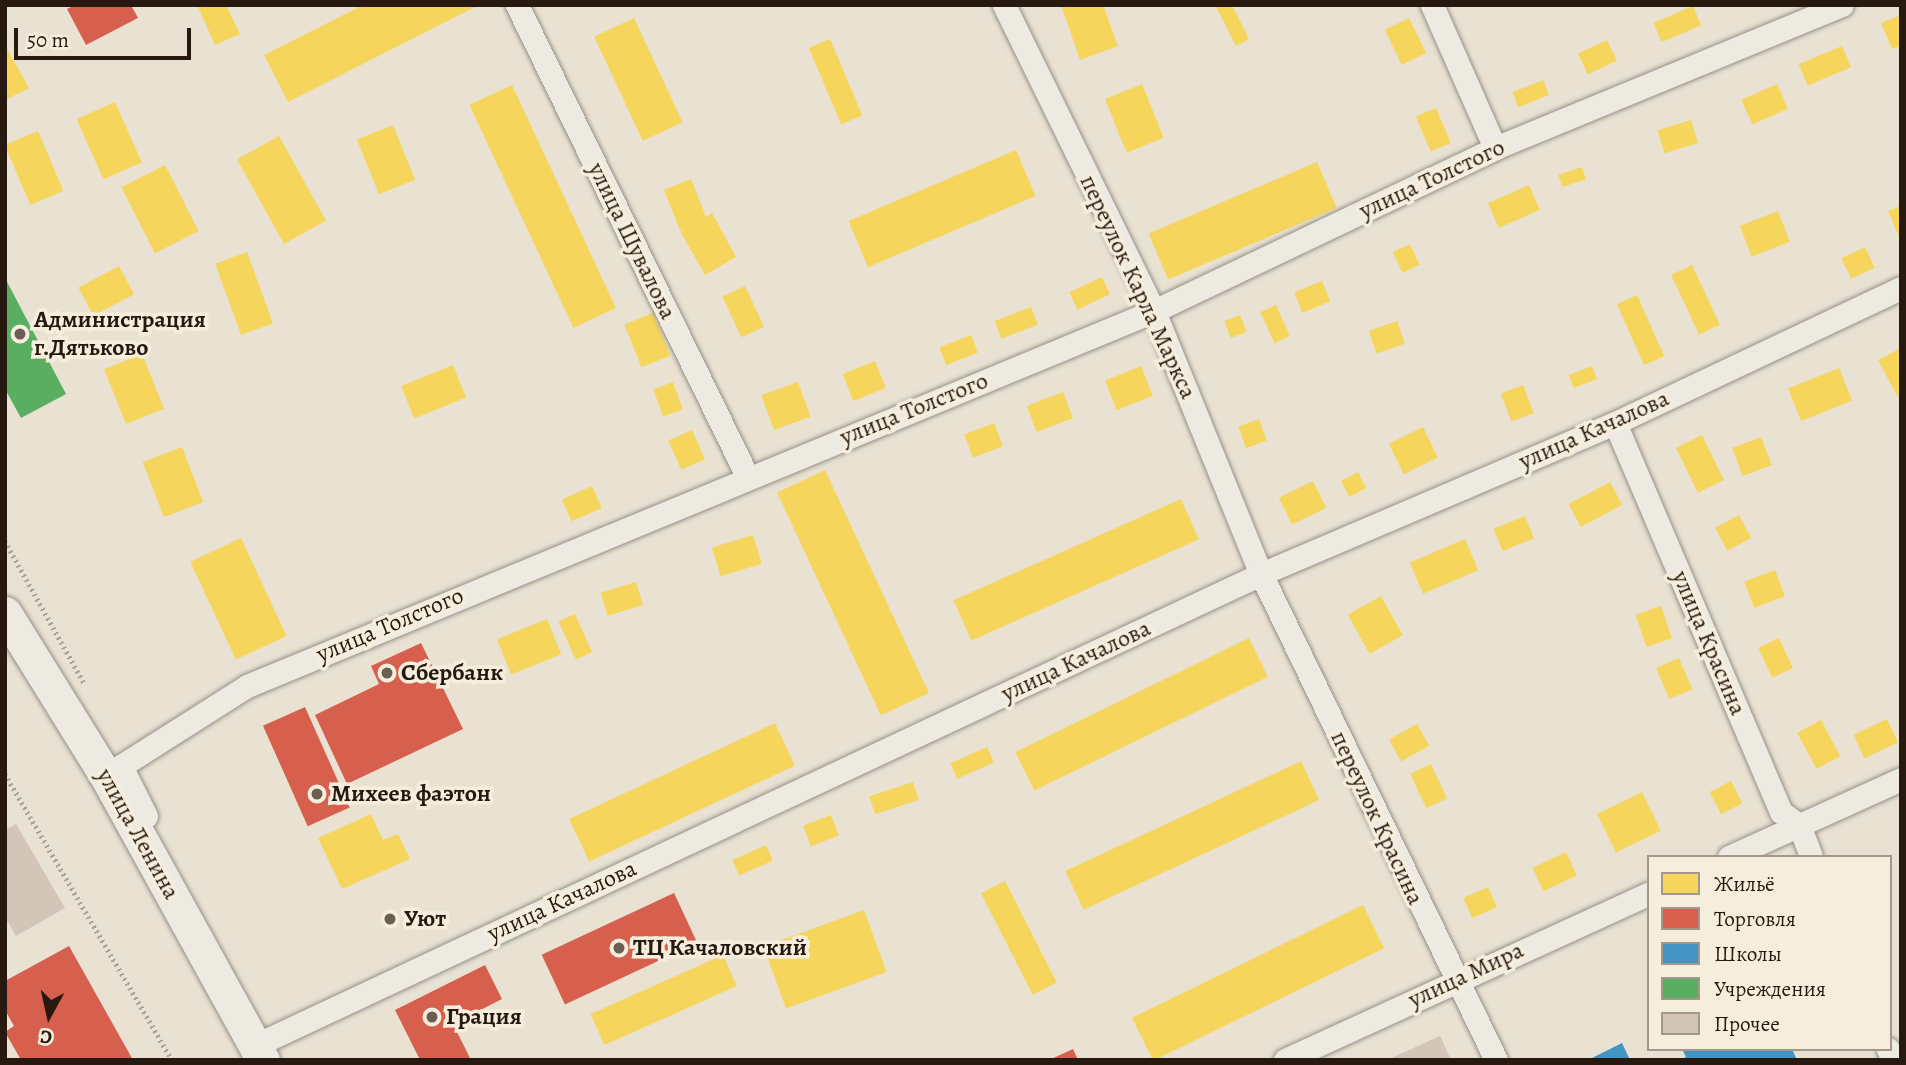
<!DOCTYPE html>
<html>
<head>
<meta charset="utf-8">
<style>
	body { margin:0 }
	#map { position:relative; width:1906px; height:1065px; overflow:hidden; background:#e9e2d3; font-family:Alegreya,serif }
	div>[style] { position:absolute }
	.homes>* { inset:0; background:#f6d55c; transform-origin:0 0 }
	.shops>* { inset:0; background:#d6604d; transform-origin:0 0 }
	.schools>* { inset:0; background:#4393c3 }
	.public>* { inset:0; background:#5aae61 }
	.building>* { inset:0; background:#d3c5b8 }
	.path>* { height:4.5px; margin-top:-2.25px; transform-origin:0; background:repeating-linear-gradient(90deg,#a7a29d 0 2px,transparent 0 5.5px) }
	.roads { filter:drop-shadow(0 0 2px #959087) drop-shadow(0 0 2px #959087) }
	.street>* { height:23px; margin:-11.5px; padding:0 11.5px; transform-origin:11.5px; border-radius:11.5px; background:#edeae2 }
	.secondary>* { height:33px; margin:-16.5px; padding:0 16.5px; transform-origin:16.5px; border-radius:16.5px; background:#edeae2 }
	.dots>* { width:19px; height:19px; translate:-50% -50%; box-sizing:border-box; border:4px solid #f6eedd; border-radius:50% }
	span { translate:-50% -50%; white-space:nowrap; text-align:center; line-height:1.15; -webkit-text-stroke:7px #f6eedd; paint-order:stroke }
	.street-label { font-size:24px; color:#271810 }
	.poi-label { font-size:24px; color:#271810; font-weight:700 }
	.left { translate:0 -50%; text-align:left }
	.frame { position:absolute; inset:0; border:7px solid #271810; pointer-events:none }
	.legend { position:absolute; left:1647px; top:855px; width:245px; height:196px; box-sizing:border-box; background:#f6eedd; border:2px solid #a3988b; margin:0; padding:9px 12px; list-style:none; font-size:21px; color:#271810 }
	.legend li { display:flex; align-items:center; gap:14px; height:35px }
	.legend b { width:35px; border:2px solid #a3988b }
	.north { position:absolute; left:14px; top:981px; width:70px; height:70px; -webkit-text-stroke:5px #f6eedd; paint-order:stroke; rotate:188deg; font-size:19px; font-weight:700; line-height:28px; text-align:center; color:#271810 }
	.north::after { content:''; display:block; margin:auto; width:24px; height:32px; background:#271810; clip-path:polygon(50% 0,100% 100%,50% 72%,0 100%) }
	.scale { position:absolute; left:14px; top:28px; width:177px; height:32px; box-sizing:border-box; border:4px solid #271810; border-top:0; padding-left:9px; font-size:21px; line-height:24px; white-space:nowrap; color:#271810; -webkit-text-stroke:5px #f6eedd; paint-order:stroke }
</style>
</head>
<body>
<div id="map">
	<div class="homes">
		<div style="clip-path:polygon(197px 5px,226px 5px,240px 34px,215px 45px)"></div>
		<div style="clip-path:polygon(363px 5px,475px 7px,288px 102px,264px 55px)"></div>
		<div style="clip-path:polygon(1061px 5px,1103px 5px,1118px 46px,1080px 60px)"></div>
		<div style="clip-path:polygon(1215px 5px,1232px 5px,1249px 39px,1236px 46px)"></div>
		<div style="left:1693px;top:6px;width:21px;height:43px;rotate:67deg"></div>
		<div style="clip-path:polygon(1901px 15px,1901px 46px,1892px 49px,1881px 23px)"></div>
		<div style="left:634px;top:18px;width:115px;height:44px;rotate:65deg"></div>
		<div style="left:1409px;top:18px;width:39px;height:27px;rotate:64deg"></div>
		<div style="left:830px;top:39px;width:83px;height:23px;rotate:67deg"></div>
		<div style="left:1607px;top:40px;width:23px;height:32px;rotate:65deg"></div>
		<div style="clip-path:polygon(5px 45px,29px 88px,5px 100px)"></div>
		<div style="left:1842px;top:46px;width:23px;height:47px;rotate:67deg"></div>
		<div style="left:1543px;top:80px;width:16px;height:33px;rotate:68deg"></div>
		<div style="left:1142px;top:84px;width:58px;height:40px;rotate:68deg"></div>
		<div style="left:1777px;top:84px;width:27px;height:39px;rotate:66deg"></div>
		<div style="left:512px;top:85px;width:246px;height:47px;rotate:65deg"></div>
		<div style="left:115px;top:102px;width:66px;height:42px;rotate:66deg"></div>
		<div style="left:1436px;top:108px;width:38px;height:22px;rotate:67deg"></div>
		<div style="left:1691px;top:120px;width:24px;height:35px;rotate:73deg"></div>
		<div style="left:393px;top:125px;width:59px;height:39px;rotate:68deg"></div>
		<div style="left:38px;top:131px;width:65px;height:36px;rotate:67deg"></div>
		<div style="left:279px;top:136px;width:97px;height:48px;rotate:61deg"></div>
		<div style="left:1016px;top:150px;width:50px;height:182px;rotate:67deg"></div>
		<div style="left:1317px;top:162px;width:50px;height:183px;rotate:67deg"></div>
		<div style="left:165px;top:165px;width:74px;height:49px;rotate:63deg"></div>
		<div style="left:1582px;top:167px;width:13px;height:25px;rotate:72deg"></div>
		<div style="clip-path:polygon(691px 179px,706px 217px,712px 213px,736px 257px,705px 275px,680px 231px,689px 226px,680px 230px,664px 190px)"></div>
		<div style="left:1529px;top:185px;width:27px;height:45px;rotate:66deg"></div>
		<div style="clip-path:polygon(1901px 206px,1901px 241px,1888px 211px)"></div>
		<div style="left:1778px;top:211px;width:33px;height:41px;rotate:69deg"></div>
		<div style="left:1410px;top:244px;width:23px;height:19px;rotate:65deg"></div>
		<div style="left:1865px;top:247px;width:23px;height:26px;rotate:65deg"></div>
		<div style="left:247px;top:252px;width:76px;height:34px;rotate:70deg"></div>
		<div style="left:1692px;top:265px;width:66px;height:23px;rotate:65deg"></div>
		<div style="left:119px;top:266px;width:32px;height:46px;rotate:62deg"></div>
		<div style="left:1102px;top:277px;width:19px;height:36px;rotate:65deg"></div>
		<div style="left:1322px;top:281px;width:22px;height:30px;rotate:68deg"></div>
		<div style="left:745px;top:286px;width:45px;height:25px;rotate:65deg"></div>
		<div style="left:1637px;top:295px;width:67px;height:22px;rotate:66deg"></div>
		<div style="left:1276px;top:305px;width:34px;height:17px;rotate:66deg"></div>
		<div style="left:1031px;top:307px;width:19px;height:39px;rotate:69deg"></div>
		<div style="left:653px;top:313px;width:46px;height:31px;rotate:68deg"></div>
		<div style="left:1240px;top:315px;width:18px;height:17px;rotate:68deg"></div>
		<div style="left:1397px;top:321px;width:24px;height:30px;rotate:71deg"></div>
		<div style="left:971px;top:335px;width:19px;height:34px;rotate:69deg"></div>
		<div style="clip-path:polygon(1901px 348px,1901px 394px,1897px 396px,1878px 360px)"></div>
		<div style="left:142px;top:354px;width:59px;height:41px;rotate:68deg"></div>
		<div style="left:875px;top:361px;width:29px;height:35px;rotate:68deg"></div>
		<div style="left:453px;top:365px;width:35px;height:56px;rotate:68deg"></div>
		<div style="left:1141px;top:366px;width:32px;height:39px;rotate:68deg"></div>
		<div style="left:1592px;top:366px;width:14px;height:25px;rotate:69deg"></div>
		<div style="left:1839px;top:368px;width:35px;height:55px;rotate:68deg"></div>
		<div style="left:673px;top:382px;width:29px;height:21px;rotate:70deg"></div>
		<div style="left:798px;top:382px;width:37px;height:39px;rotate:70deg"></div>
		<div style="left:1523px;top:385px;width:30px;height:24px;rotate:69deg"></div>
		<div style="left:1063px;top:392px;width:28px;height:39px;rotate:69deg"></div>
		<div style="left:1259px;top:419px;width:23px;height:22px;rotate:70deg"></div>
		<div style="left:994px;top:423px;width:25px;height:32px;rotate:69deg"></div>
		<div style="left:1423px;top:427px;width:34px;height:38px;rotate:64deg"></div>
		<div style="left:692px;top:430px;width:32px;height:26px;rotate:66deg"></div>
		<div style="left:1702px;top:435px;width:50px;height:29px;rotate:64deg"></div>
		<div style="left:1761px;top:437px;width:30px;height:31px;rotate:69deg"></div>
		<div style="left:182px;top:447px;width:59px;height:42px;rotate:69deg"></div>
		<div style="left:825px;top:470px;width:246px;height:53px;rotate:65deg"></div>
		<div style="left:1358px;top:472px;width:18px;height:19px;rotate:63deg"></div>
		<div style="left:1313px;top:481px;width:30px;height:38px;rotate:64deg"></div>
		<div style="left:1610px;top:482px;width:26px;height:47px;rotate:62deg"></div>
		<div style="left:592px;top:486px;width:24px;height:33px;rotate:66deg"></div>
		<div style="left:1181px;top:499px;width:44px;height:249px;rotate:66deg"></div>
		<div style="left:1739px;top:515px;width:26px;height:27px;rotate:62deg"></div>
		<div style="left:1525px;top:516px;width:24px;height:34px;rotate:68deg"></div>
		<div style="left:753px;top:535px;width:30px;height:43px;rotate:73deg"></div>
		<div style="left:241px;top:538px;width:108px;height:56px;rotate:65deg"></div>
		<div style="left:1465px;top:539px;width:34px;height:60px;rotate:67deg"></div>
		<div style="left:1775px;top:570px;width:28px;height:33px;rotate:69deg"></div>
		<div style="left:636px;top:582px;width:24px;height:37px;rotate:73deg"></div>
		<div style="left:1381px;top:596px;width:45px;height:38px;rotate:61deg"></div>
		<div style="left:1661px;top:606px;width:34px;height:27px;rotate:71deg"></div>
		<div style="left:575px;top:614px;width:42px;height:18px;rotate:66deg"></div>
		<div style="left:547px;top:619px;width:38px;height:54px;rotate:68deg"></div>
		<div style="left:1249px;top:638px;width:43px;height:260px;rotate:64deg"></div>
		<div style="left:1779px;top:638px;width:33px;height:23px;rotate:65deg"></div>
		<div style="left:1679px;top:658px;width:34px;height:25px;rotate:67deg"></div>
		<div style="left:1887px;top:719px;width:26px;height:37px;rotate:65deg"></div>
		<div style="left:1821px;top:720px;width:41px;height:27px;rotate:62deg"></div>
		<div style="left:775px;top:723px;width:47px;height:227px;rotate:65deg"></div>
		<div style="left:1417px;top:724px;width:25px;height:32px;rotate:61deg"></div>
		<div style="left:987px;top:747px;width:17px;height:40px;rotate:66deg"></div>
		<div style="left:1301px;top:761px;width:43px;height:260px;rotate:65deg"></div>
		<div style="left:1431px;top:764px;width:38px;height:23px;rotate:65deg"></div>
		<div style="left:1731px;top:781px;width:25px;height:24px;rotate:63deg"></div>
		<div style="left:913px;top:782px;width:19px;height:46px;rotate:72deg"></div>
		<div style="left:1642px;top:792px;width:43px;height:50px;rotate:64deg"></div>
		<div style="clip-path:polygon(371px 814px,383px 840px,398px 834px,410px 859px,342px 889px,318px 838px)"></div>
		<div style="left:831px;top:815px;width:22px;height:30px;rotate:69deg"></div>
		<div style="left:766px;top:845px;width:17px;height:37px;rotate:66deg"></div>
		<div style="left:1566px;top:852px;width:26px;height:37px;rotate:65deg"></div>
		<div style="left:1005px;top:881px;width:114px;height:27px;rotate:63deg"></div>
		<div style="left:1488px;top:887px;width:22px;height:27px;rotate:66deg"></div>
		<div style="left:1363px;top:905px;width:48px;height:257px;rotate:64deg"></div>
		<div style="left:864px;top:910px;width:66px;height:107px;rotate:70deg"></div>
		<div style="left:723px;top:955px;width:34px;height:145px;rotate:66deg"></div>
	</div>
	<div class="shops">
		<div style="clip-path:polygon(75px 5px,131px 5px,138px 18px,86px 45px,67px 9px)"></div>
		<div style="clip-path:polygon(421px 643px,463px 729px,347px 784px,315px 715px,379px 684px,371px 666px)"></div>
		<div style="left:305px;top:707px;width:110px;height:46px;rotate:66deg"></div>
		<div style="left:674px;top:893px;width:55px;height:146px;rotate:65deg"></div>
		<div style="clip-path:polygon(69px 946px,133px 1060px,21px 1060px,5px 1032px,14px 1026px,5px 1010px,5px 981px)"></div>
		<div style="clip-path:polygon(485px 965px,502px 999px,453px 1024px,471px 1060px,420px 1060px,395px 1010px)"></div>
		<div style="clip-path:polygon(1073px 1049px,1078px 1060px,1049px 1060px)"></div>
	</div>
	<div class="schools">
		<div style="clip-path:polygon(1622px 1043px,1630px 1060px,1588px 1060px)"></div>
		<div style="clip-path:polygon(1682px 1049px,1792px 1049px,1797px 1060px,1680px 1060px,1686px 1057px)"></div>
	</div>
	<div class="public">
		<div style="clip-path:polygon(5px 278px,66px 394px,21px 418px,5px 389px)"></div>
	</div>
	<div class="building">
		<div style="clip-path:polygon(16px 824px,65px 908px,16px 936px,5px 917px,5px 830px)"></div>
		<div style="clip-path:polygon(1440px 1036px,1451px 1060px,1387px 1060px)"></div>
	</div>
	<div class="path">
		<div style="left:5px;top:541px;width:162px;rotate:60.9deg"></div>
		<div style="left:5px;top:774px;width:331px;rotate:59.7deg"></div>
	</div>
	<div class="roads">
		<div class="street">
			<div style="left:517px;top:5px;width:524px;rotate:63.97deg"></div>
			<div style="left:1004px;top:5px;width:341px;rotate:63.9deg"></div>
			<div style="left:1154px;top:311px;width:284px;rotate:67.9deg"></div>
			<div style="left:1261px;top:574px;width:540px;rotate:64.19deg"></div>
			<div style="left:1432px;top:5px;width:156px;rotate:66.2deg"></div>
			<div style="left:1615px;top:423px;width:423px;rotate:66.9deg"></div>
			<div style="left:1781px;top:812px;width:22px;rotate:36deg"></div>
			<div style="left:1799px;top:825px;width:34px;rotate:69deg"></div>
			<div style="left:146px;top:816px;width:56px;rotate:-116.6deg"></div>
			<div style="left:121px;top:766px;width:149px;rotate:-32.4deg"></div>
			<div style="left:247px;top:686px;width:981px;rotate:-22.46deg"></div>
			<div style="left:1154px;top:311px;width:378px;rotate:-25.5deg"></div>
			<div style="left:1495px;top:148px;width:375px;rotate:-22.4deg"></div>
			<div style="left:1729px;top:857px;width:189px;rotate:-24.4deg"></div>
			<div style="left:256px;top:1045px;width:1110px;rotate:-25.11deg"></div>
			<div style="left:1261px;top:574px;width:385px;rotate:-23.1deg"></div>
			<div style="left:1615px;top:423px;width:316px;rotate:-25.3deg"></div>
			<div style="left:1888px;top:1049px;width:12px;rotate:66deg"></div>
			<div style="left:1285px;top:1060px;width:400px;rotate:-24.6deg"></div>
		</div>
		<div class="secondary">
			<div style="left:5px;top:613px;width:190px;rotate:58.2deg"></div>
			<div style="left:105px;top:774px;width:327px;rotate:61.1deg"></div>
		</div>
	</div>
	<div class="dots">
		<div style="left:20px;top:334px;background:#6b5f54"></div>
		<div style="left:387px;top:673px;background:#6b5f54"></div>
		<div style="left:317px;top:794px;background:#6b5f54"></div>
		<div style="left:390px;top:919px;background:#6b5f54"></div>
		<div style="left:619px;top:948px;background:#6b5f54"></div>
		<div style="left:432px;top:1017px;background:#6b5f54"></div>
	</div>
	<div class="street-label">
		<span style="left:1432px;top:179px;rotate:-25deg">улица Толстого</span>
		<span style="left:632px;top:241px;rotate:64deg">улица Шувалова</span>
		<span style="left:1138px;top:287px;rotate:65deg">переулок Карла Маркса</span>
		<span style="left:914px;top:409px;rotate:-22deg">улица Толстого</span>
		<span style="left:1594px;top:430px;rotate:-24deg">улица Качалова</span>
		<span style="left:390px;top:625px;rotate:-23deg">улица Толстого</span>
		<span style="left:1709px;top:643px;rotate:67deg">улица Красина</span>
		<span style="left:1076px;top:661px;rotate:-25deg">улица Качалова</span>
		<span style="left:1377px;top:818px;rotate:65deg">переулок Красина</span>
		<span style="left:138px;top:834px;rotate:61deg">улица Ленина</span>
		<span style="left:562px;top:901px;rotate:-25deg">улица Качалова</span>
		<span style="left:1466px;top:975px;rotate:-25deg">улица Мира</span>
	</div>
	<div class="poi-label">
		<span class="left" style="left:34px;top:334px">Администрация<br>г.Дятьково</span>
		<span class="left" style="left:401px;top:673px">Сбербанк</span>
		<span class="left" style="left:331px;top:794px">Михеев фаэтон</span>
		<span class="left" style="left:404px;top:919px">Уют</span>
		<span class="left" style="left:633px;top:948px">ТЦ Качаловский</span>
		<span class="left" style="left:446px;top:1017px">Грация</span>
	</div>
	<div class="frame"></div>
	<ul class="legend">
	<li><b style="height:19px;background:#f6d55c"></b>Жильё</li>
	<li><b style="height:19px;background:#d6604d"></b>Торговля</li>
	<li><b style="height:19px;background:#4393c3"></b>Школы</li>
	<li><b style="height:19px;background:#5aae61"></b>Учреждения</li>
	<li><b style="height:19px;background:#d3c5b8"></b>Прочее</li>
	</ul>
	<div class="north">С</div>
	<div class="scale">50 m</div>
</div>
</body>
</html>
